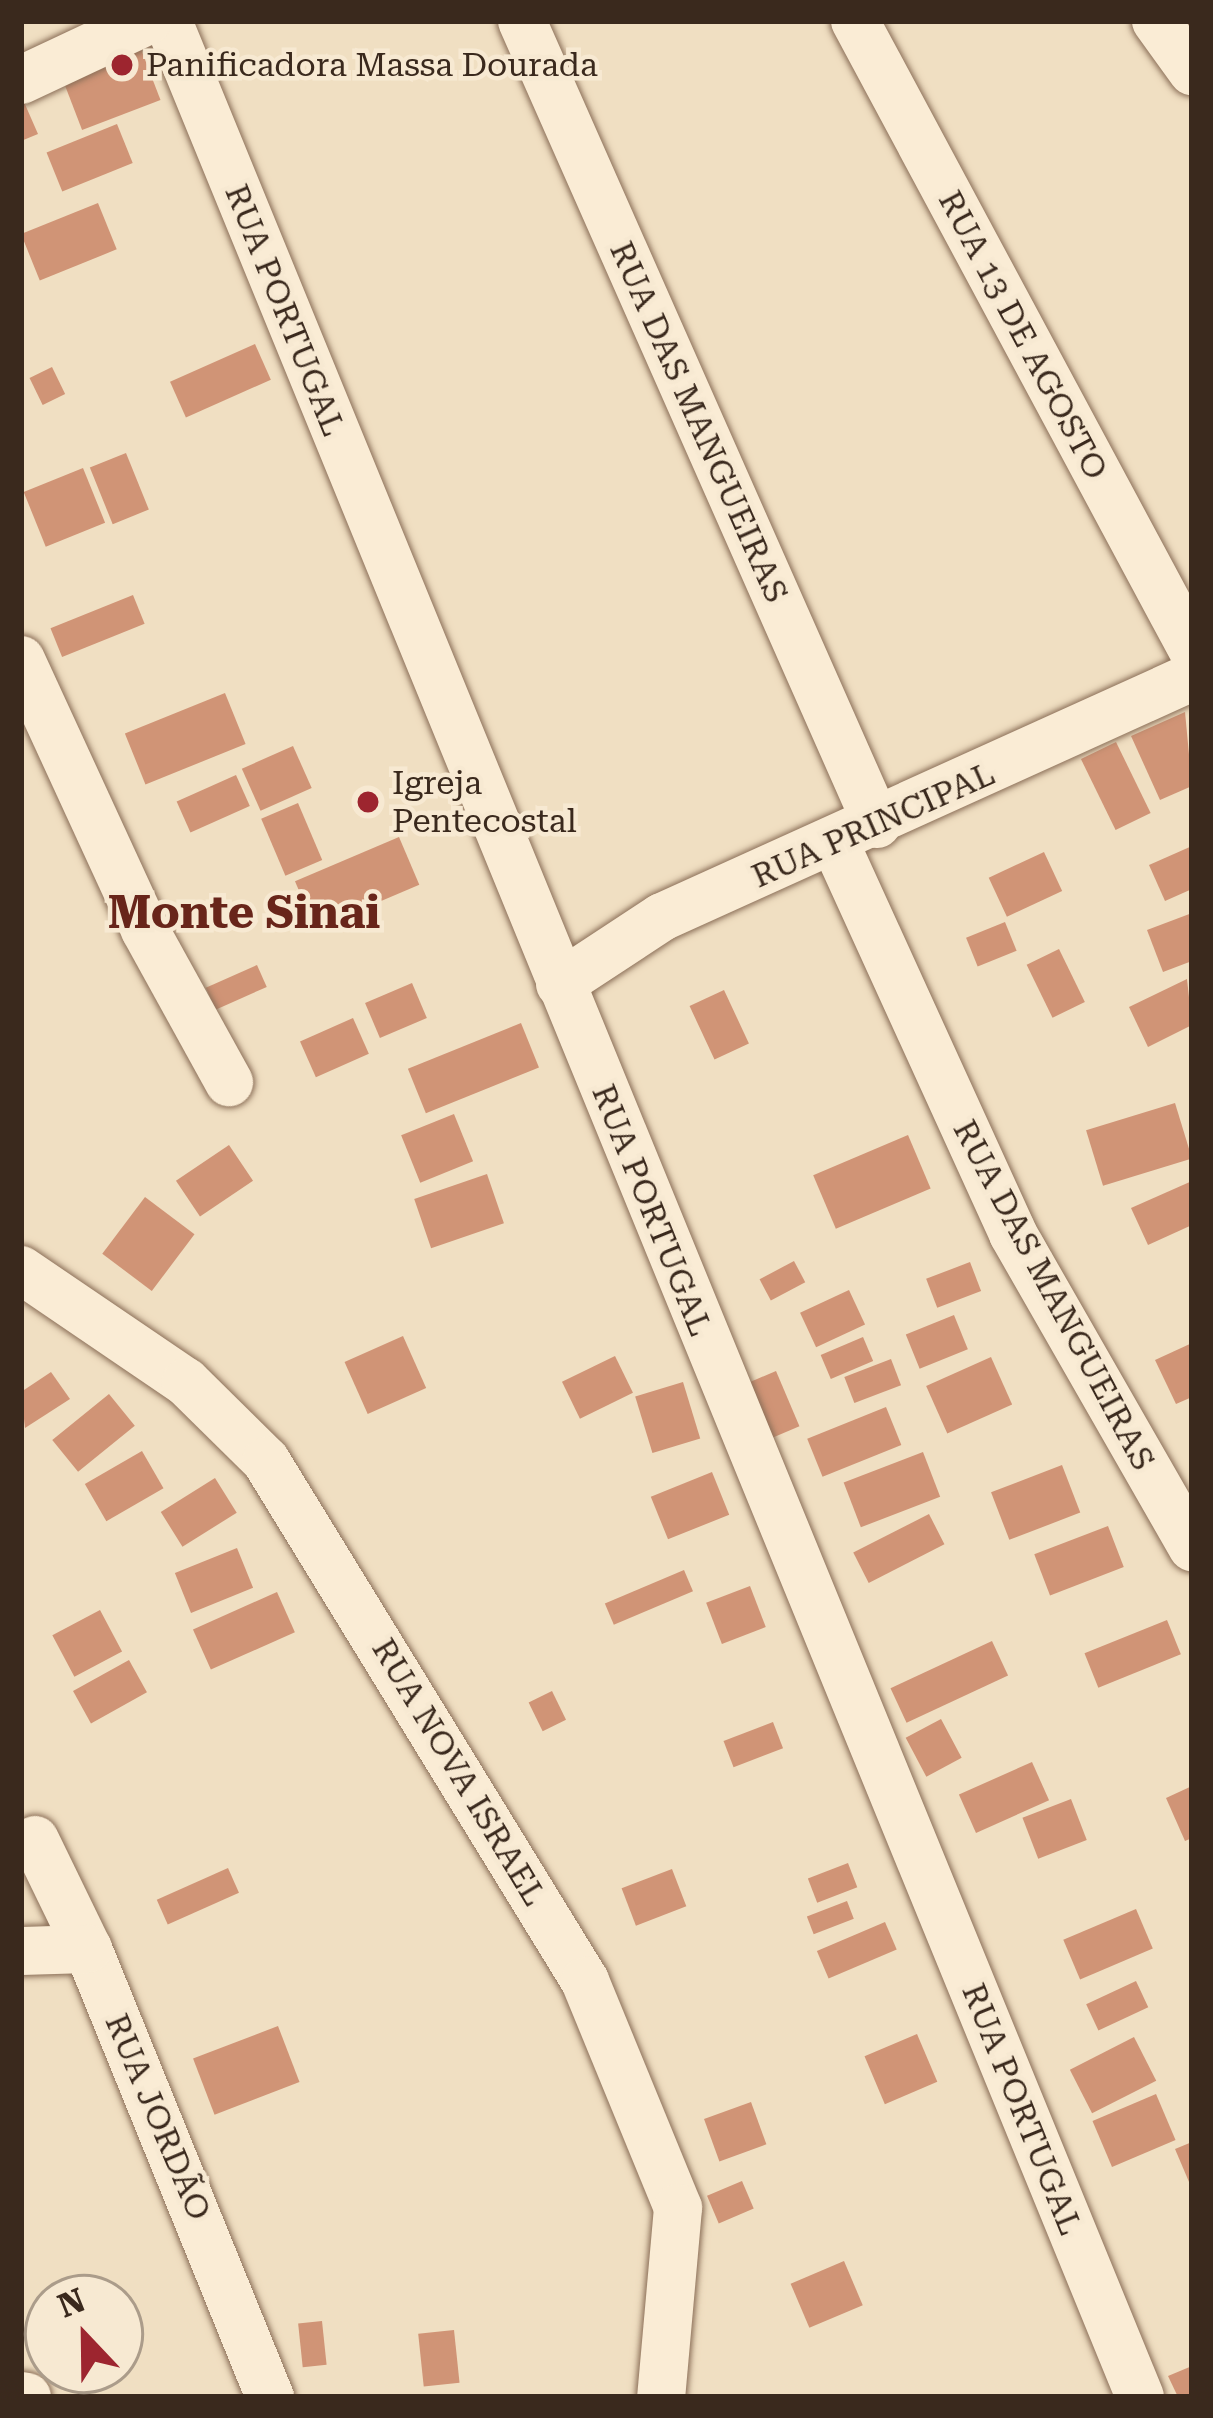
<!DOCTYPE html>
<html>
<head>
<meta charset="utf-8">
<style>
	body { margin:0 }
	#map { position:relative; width:1213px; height:2418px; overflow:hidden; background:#f0dfc2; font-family:"Roboto Serif",serif }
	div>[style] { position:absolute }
	.building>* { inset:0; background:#d09476; transform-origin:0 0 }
	.roads { filter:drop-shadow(0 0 3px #8b6f58) drop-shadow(0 0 3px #8b6f58) }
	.street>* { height:48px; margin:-24px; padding:0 24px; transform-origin:24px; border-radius:24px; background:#faecd5 }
	.dots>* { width:33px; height:33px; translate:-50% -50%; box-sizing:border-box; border:6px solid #f7e9d2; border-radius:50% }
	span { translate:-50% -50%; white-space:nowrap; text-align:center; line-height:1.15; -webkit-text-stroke:9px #f7e9d2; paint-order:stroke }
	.poi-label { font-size:33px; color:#3a291d }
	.left { translate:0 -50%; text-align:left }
	.street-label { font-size:33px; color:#3a291d }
	.district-label { font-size:45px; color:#68251a; font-weight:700 }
	.frame { position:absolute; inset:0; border:24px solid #3a291d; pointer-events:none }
	.north { position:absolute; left:24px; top:2274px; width:120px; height:120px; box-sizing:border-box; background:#f7e9d2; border:3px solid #ab9c8a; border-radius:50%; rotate:338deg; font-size:33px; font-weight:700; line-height:48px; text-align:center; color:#3a291d }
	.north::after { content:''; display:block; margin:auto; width:42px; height:54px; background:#9d252f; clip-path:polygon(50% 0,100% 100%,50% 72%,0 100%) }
</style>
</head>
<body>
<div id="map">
	<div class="building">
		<div style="left:139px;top:44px;width:60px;height:84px;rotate:69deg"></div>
		<div style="clip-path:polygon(24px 102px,38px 134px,21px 141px,21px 103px)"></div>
		<div style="left:117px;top:124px;width:42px;height:76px;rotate:68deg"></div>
		<div style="left:98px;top:203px;width:50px;height:83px;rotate:68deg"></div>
		<div style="left:255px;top:344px;width:39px;height:93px;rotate:66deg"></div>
		<div style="left:52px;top:367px;width:30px;height:25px;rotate:64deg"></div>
		<div style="left:126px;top:453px;width:61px;height:39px;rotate:68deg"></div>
		<div style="left:83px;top:468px;width:59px;height:64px;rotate:68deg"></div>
		<div style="left:133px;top:595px;width:31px;height:89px;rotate:68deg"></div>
		<div style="left:225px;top:693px;width:55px;height:108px;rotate:68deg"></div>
		<div style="clip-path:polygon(1185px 712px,1192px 786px,1160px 800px,1131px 736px)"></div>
		<div style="left:1116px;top:742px;width:79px;height:39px;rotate:64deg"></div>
		<div style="left:293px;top:746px;width:46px;height:56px;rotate:66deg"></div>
		<div style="left:236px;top:775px;width:34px;height:65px;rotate:66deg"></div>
		<div style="left:298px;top:803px;width:62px;height:40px;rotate:67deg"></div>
		<div style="left:399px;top:837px;width:52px;height:113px;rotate:67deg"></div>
		<div style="clip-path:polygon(1192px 846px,1192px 889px,1165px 901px,1149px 865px)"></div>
		<div style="left:1044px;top:852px;width:43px;height:61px;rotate:65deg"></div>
		<div style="clip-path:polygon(1192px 913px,1192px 961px,1163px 972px,1147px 930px)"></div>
		<div style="left:1005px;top:922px;width:31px;height:42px;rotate:68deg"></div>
		<div style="left:1059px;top:949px;width:59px;height:36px;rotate:64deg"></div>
		<div style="left:257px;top:965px;width:24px;height:56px;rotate:66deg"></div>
		<div style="clip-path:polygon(1187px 979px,1192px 1025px,1148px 1047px,1129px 1007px)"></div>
		<div style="left:412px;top:983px;width:38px;height:51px;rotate:67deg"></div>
		<div style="left:724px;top:990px;width:59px;height:38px;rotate:65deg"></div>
		<div style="left:353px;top:1018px;width:39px;height:58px;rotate:66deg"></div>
		<div style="left:521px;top:1023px;width:48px;height:122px;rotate:68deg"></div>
		<div style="left:1175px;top:1103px;width:58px;height:93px;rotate:73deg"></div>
		<div style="left:454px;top:1114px;width:51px;height:57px;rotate:68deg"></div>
		<div style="left:908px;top:1135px;width:58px;height:103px;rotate:67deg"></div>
		<div style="left:229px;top:1145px;width:43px;height:64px;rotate:56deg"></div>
		<div style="left:487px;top:1174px;width:52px;height:77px;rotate:71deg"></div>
		<div style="clip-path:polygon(1192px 1181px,1192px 1225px,1148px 1245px,1131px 1208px)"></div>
		<div style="left:145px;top:1197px;width:62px;height:71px;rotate:37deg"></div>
		<div style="left:794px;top:1261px;width:24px;height:39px;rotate:62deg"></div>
		<div style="left:970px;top:1262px;width:31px;height:47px;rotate:69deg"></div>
		<div style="left:849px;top:1290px;width:38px;height:54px;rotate:65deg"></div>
		<div style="left:954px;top:1315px;width:37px;height:52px;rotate:68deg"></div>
		<div style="left:403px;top:1336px;width:57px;height:64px;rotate:66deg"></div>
		<div style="left:863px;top:1337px;width:26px;height:46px;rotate:67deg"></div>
		<div style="clip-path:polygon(1192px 1343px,1192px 1397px,1176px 1404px,1155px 1360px)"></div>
		<div style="left:615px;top:1356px;width:41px;height:59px;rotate:64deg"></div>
		<div style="left:991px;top:1357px;width:52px;height:71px;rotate:66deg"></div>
		<div style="left:891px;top:1359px;width:28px;height:50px;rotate:69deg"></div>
		<div style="left:776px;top:1371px;width:60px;height:37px;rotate:67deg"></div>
		<div style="clip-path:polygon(51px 1372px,70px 1399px,25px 1428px,21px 1392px)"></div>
		<div style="left:683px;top:1382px;width:59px;height:50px;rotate:73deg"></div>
		<div style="left:109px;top:1394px;width:41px;height:73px;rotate:51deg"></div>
		<div style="left:886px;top:1407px;width:41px;height:85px;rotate:68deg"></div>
		<div style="left:142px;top:1451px;width:43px;height:66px;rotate:60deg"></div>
		<div style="left:923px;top:1452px;width:48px;height:85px;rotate:69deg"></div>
		<div style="left:1062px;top:1465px;width:51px;height:76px;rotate:69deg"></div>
		<div style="left:712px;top:1472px;width:46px;height:66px;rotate:68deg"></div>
		<div style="left:215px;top:1478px;width:41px;height:64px;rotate:58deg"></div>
		<div style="left:929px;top:1514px;width:34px;height:85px;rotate:63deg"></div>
		<div style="left:1108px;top:1526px;width:44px;height:79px;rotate:69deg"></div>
		<div style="left:237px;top:1548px;width:43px;height:67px;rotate:68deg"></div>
		<div style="left:684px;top:1570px;width:23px;height:86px;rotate:67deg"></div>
		<div style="left:750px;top:1586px;width:44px;height:47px;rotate:69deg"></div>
		<div style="left:277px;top:1592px;width:44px;height:92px;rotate:66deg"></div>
		<div style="left:100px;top:1610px;width:47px;height:54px;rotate:62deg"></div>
		<div style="left:1167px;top:1620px;width:37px;height:89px;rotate:68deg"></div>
		<div style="left:992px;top:1641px;width:38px;height:112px;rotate:65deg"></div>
		<div style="left:129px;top:1660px;width:37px;height:64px;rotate:61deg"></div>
		<div style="left:552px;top:1691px;width:32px;height:26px;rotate:64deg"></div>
		<div style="left:941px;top:1719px;width:44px;height:40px;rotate:62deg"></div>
		<div style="left:773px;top:1722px;width:28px;height:53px;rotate:69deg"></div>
		<div style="left:1032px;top:1762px;width:42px;height:80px;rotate:66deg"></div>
		<div style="clip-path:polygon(1192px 1786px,1192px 1838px,1185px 1841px,1166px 1798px)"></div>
		<div style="left:1071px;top:1799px;width:44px;height:52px;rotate:69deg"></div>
		<div style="left:848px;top:1863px;width:26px;height:43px;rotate:69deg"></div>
		<div style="left:228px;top:1868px;width:27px;height:78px;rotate:66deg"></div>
		<div style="left:672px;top:1869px;width:40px;height:54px;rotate:69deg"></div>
		<div style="left:847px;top:1901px;width:19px;height:43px;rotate:69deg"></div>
		<div style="left:1136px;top:1909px;width:43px;height:79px;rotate:67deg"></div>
		<div style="left:885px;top:1922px;width:30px;height:74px;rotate:67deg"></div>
		<div style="left:1136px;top:1981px;width:29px;height:55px;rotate:65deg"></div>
		<div style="left:278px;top:2026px;width:60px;height:91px;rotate:69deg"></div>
		<div style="left:917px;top:2034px;width:52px;height:57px;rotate:67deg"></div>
		<div style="left:1134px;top:2037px;width:49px;height:72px;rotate:63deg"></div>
		<div style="left:1156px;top:2094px;width:50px;height:69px;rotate:67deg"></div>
		<div style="left:751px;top:2102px;width:45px;height:50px;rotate:70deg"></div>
		<div style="clip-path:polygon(1192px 2142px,1192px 2189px,1175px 2149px)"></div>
		<div style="left:742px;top:2181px;width:30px;height:38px;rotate:67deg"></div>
		<div style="left:844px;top:2261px;width:48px;height:58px;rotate:67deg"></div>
		<div style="left:322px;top:2321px;width:44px;height:24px;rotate:84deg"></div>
		<div style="left:454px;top:2330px;width:53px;height:36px;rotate:84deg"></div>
		<div style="clip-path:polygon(1192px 2366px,1192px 2397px,1178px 2397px,1168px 2376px)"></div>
	</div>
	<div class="roads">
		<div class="street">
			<div style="left:168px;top:21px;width:2567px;rotate:67.75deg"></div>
			<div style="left:522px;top:21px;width:878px;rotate:66.15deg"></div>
			<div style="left:855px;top:21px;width:713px;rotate:61.78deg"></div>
			<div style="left:1156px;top:21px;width:62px;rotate:54.2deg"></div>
			<div style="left:21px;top:80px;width:139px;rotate:-25.1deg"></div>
			<div style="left:21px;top:660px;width:297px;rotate:65.3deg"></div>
			<div style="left:145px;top:930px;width:174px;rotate:61.1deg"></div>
			<div style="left:835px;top:843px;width:430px;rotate:65.5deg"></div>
			<div style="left:1013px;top:1234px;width:361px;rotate:60.2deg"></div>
			<div style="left:560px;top:984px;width:122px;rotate:-33.3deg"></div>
			<div style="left:662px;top:917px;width:582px;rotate:-24.36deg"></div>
			<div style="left:21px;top:1270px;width:199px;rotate:34.2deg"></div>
			<div style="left:186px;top:1382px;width:112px;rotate:44.6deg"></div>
			<div style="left:266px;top:1461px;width:610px;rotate:58.47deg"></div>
			<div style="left:585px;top:1981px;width:245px;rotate:67.7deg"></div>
			<div style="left:678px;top:2208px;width:190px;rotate:95.1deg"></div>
			<div style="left:35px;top:1840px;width:121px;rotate:64.1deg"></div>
			<div style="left:88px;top:1949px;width:484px;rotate:67.9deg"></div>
			<div style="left:21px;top:1951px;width:67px;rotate:-1.7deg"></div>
			<div style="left:21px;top:2396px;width:6px;rotate:9deg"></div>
		</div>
	</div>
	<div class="dots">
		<div style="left:122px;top:65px;background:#9d252f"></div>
		<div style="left:368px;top:802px;background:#9d252f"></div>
	</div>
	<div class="poi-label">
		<span class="left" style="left:146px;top:65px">Panificadora Massa Dourada</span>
		<span class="left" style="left:392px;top:802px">Igreja<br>Pentecostal</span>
	</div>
	<div class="street-label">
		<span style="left:285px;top:310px;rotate:68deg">RUA PORTUGAL</span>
		<span style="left:1023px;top:335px;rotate:62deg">RUA 13 DE AGOSTO</span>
		<span style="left:699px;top:422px;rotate:66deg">RUA DAS MANGUEIRAS</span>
		<span style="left:873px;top:825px;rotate:-24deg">RUA PRINCIPAL</span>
		<span style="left:652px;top:1210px;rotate:68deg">RUA PORTUGAL</span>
		<span style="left:1054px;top:1295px;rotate:62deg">RUA DAS MANGUEIRAS</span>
		<span style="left:459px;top:1772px;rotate:59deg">RUA NOVA ISRAEL</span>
		<span style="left:1022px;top:2109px;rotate:68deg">RUA PORTUGAL</span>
		<span style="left:158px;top:2117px;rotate:67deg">RUA JORDÃO</span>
	</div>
	<div class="district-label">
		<span style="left:244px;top:913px">Monte Sinai</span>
	</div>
	<div class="frame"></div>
	<div class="north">N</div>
</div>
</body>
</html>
